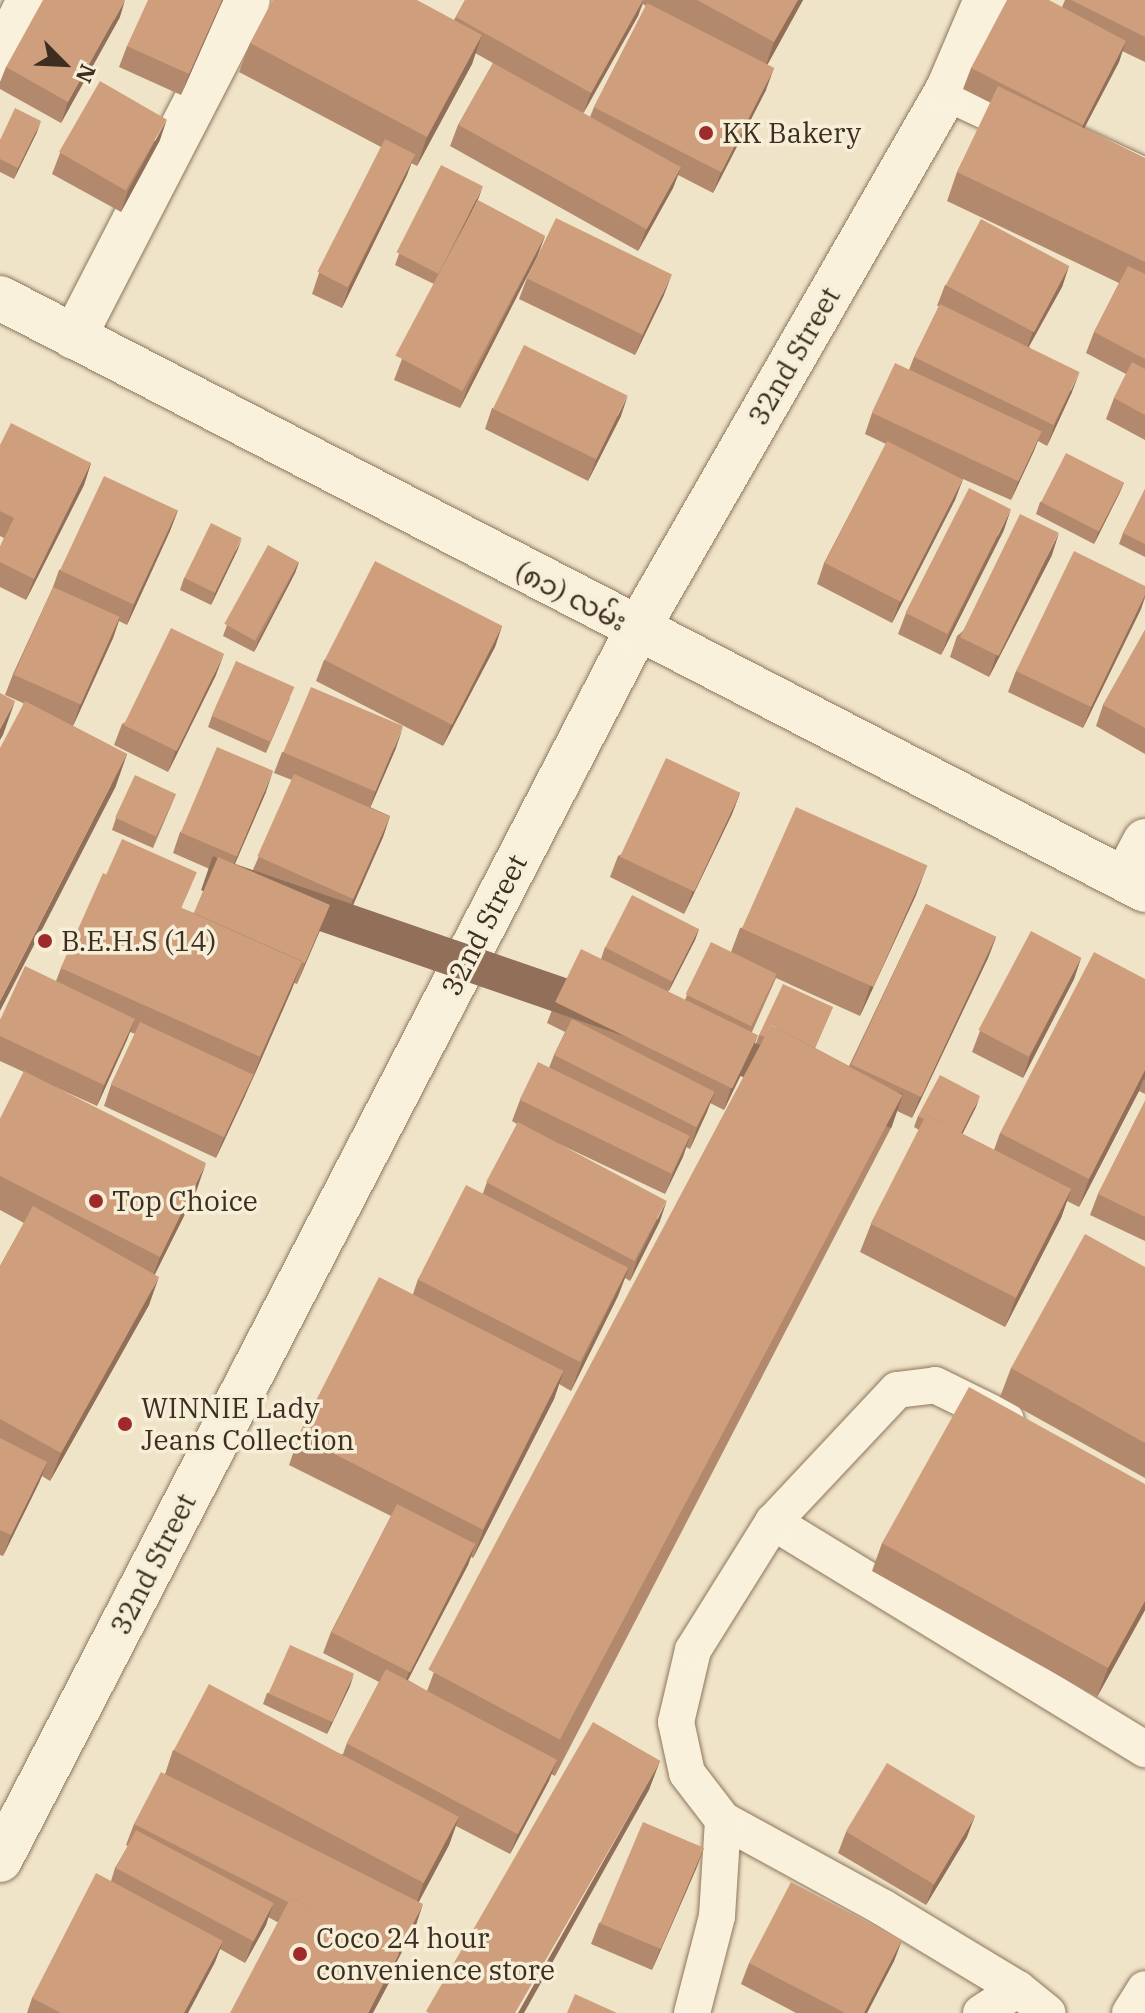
<!DOCTYPE html>
<html>
<head>
<meta charset="utf-8">
<style>
	body { margin:0 }
	#map { position:relative; width:1145px; height:2013px; overflow:hidden; background:#f0e4c8; font-family:"IBM Plex Serif","Noto Sans Myanmar",serif }
	div>[style] { position:absolute }
	.roads { filter:drop-shadow(0 0 2px #8d765c) drop-shadow(0 0 2px #8d765c) }
	.lane>* { height:36px; margin:-18px; padding:0 18px; transform-origin:18px; border-radius:18px; background:#faf1dc }
	.street>* { height:44px; margin:-22px; padding:0 22px; transform-origin:22px; border-radius:22px; background:#faf1dc }
	.secondary>* { height:44px; margin:-22px; padding:0 22px; transform-origin:22px; border-radius:22px; background:#faf1dc }
	.wall>* { inset:0; background:#b2896c }
	.shaded-wall>* { inset:0; background:#916f58; transform-origin:0 0 }
	.building>* { inset:0; background:#cf9f7d; transform-origin:0 0 }
	.dots>* { width:22px; height:22px; translate:-50% -50%; box-sizing:border-box; border:4px solid #f7eed8; border-radius:50% }
	span { translate:-50% -50%; white-space:nowrap; text-align:center; line-height:1.15; -webkit-text-stroke:7px #f7eed8; paint-order:stroke }
	.poi-label { font-size:28px; color:#3d2e20 }
	.left { translate:0 -50%; text-align:left }
	.street-label { font-size:28px; color:#3d2e20 }
	.north { position:absolute; left:24px; top:24px; width:80px; height:80px; -webkit-text-stroke:6px #f7eed8; paint-order:stroke; rotate:114deg; font-size:22px; font-weight:700; line-height:32px; text-align:center; color:#3d2e20 }
	.north::after { content:''; display:block; margin:auto; width:28px; height:36px; background:#3d2e20; clip-path:polygon(50% 0,100% 100%,50% 72%,0 100%) }
</style>
</head>
<body>
<div id="map">
	<div class="roads">
		<div class="lane">
			<div style="left:773px;top:1522px;width:436px;rotate:31.4deg"></div>
			<div style="left:723px;top:1820px;width:181px;rotate:28.7deg"></div>
			<div style="left:882px;top:1907px;width:159px;rotate:31.1deg"></div>
			<div style="left:1018px;top:1989px;width:38px;rotate:39deg"></div>
			<div style="left:692px;top:2013px;width:100px;rotate:-75.5deg"></div>
			<div style="left:717px;top:1916px;width:96px;rotate:-86.4deg"></div>
			<div style="left:723px;top:1820px;width:59px;rotate:-127.5deg"></div>
			<div style="left:687px;top:1773px;width:52px;rotate:-102.2deg"></div>
			<div style="left:676px;top:1722px;width:74px;rotate:-76.7deg"></div>
			<div style="left:693px;top:1650px;width:151px;rotate:-58deg"></div>
			<div style="left:773px;top:1522px;width:181px;rotate:-46.8deg"></div>
			<div style="left:897px;top:1390px;width:38px;rotate:-7deg"></div>
			<div style="left:935px;top:1385px;width:79px;rotate:26.2deg"></div>
			<div style="left:981px;top:2013px;width:44px;rotate:-33deg"></div>
			<div style="left:1130px;top:2013px;width:28px;rotate:-58deg"></div>
		</div>
		<div class="street">
			<div style="left:0;top:60px;width:67px;rotate:-64.2deg"></div>
			<div style="left:948px;top:89px;width:217px;rotate:25deg"></div>
			<div style="left:74px;top:337px;width:379px;rotate:-62.7deg"></div>
			<div style="left:1125px;top:879px;width:43px;rotate:-62.2deg"></div>
			<div style="left:0;top:1860px;width:1385px;rotate:-62.62deg"></div>
			<div style="left:637px;top:630px;width:624px;rotate:-60.11deg"></div>
			<div style="left:948px;top:89px;width:97px;rotate:-66.9deg"></div>
		</div>
		<div class="secondary">
			<div style="left:0;top:298px;width:1289px;rotate:27.34deg"></div>
		</div>
	</div>
	<div class="wall">
		<div style="clip-path:polygon(223px 0,181px 95px,119px 67px,127px 46px)"></div>
		<div style="clip-path:polygon(evenodd,465px 0,803px 0,767px 65px,766px 90px,713px 193px,678px 175px,673px 188px,638px 251px,450px 146px,458px 125px,493px 63px,475px 53px,472px 64px,417px 166px,411px 163px,407px 175px,342px 308px,312px 294px,319px 273px,381px 147px,239px 72px,250px 43px,454px 20px,465px 0,643px 4px,646px 6px,594px 107px,590px 117px,583px 113px,638px 16px,643px 4px)"></div>
		<div style="clip-path:polygon(1065px 0,1145px 0,1145px 62px,1122px 51px,1119px 62px,1084px 128px,1145px 158px,1145px 440px,1106px 419px,1114px 398px,1126px 374px,1086px 353px,1094px 332px,1119px 283px,947px 201px,957px 172px,991px 103px,963px 89px,971px 68px,1062px 7px)"></div>
		<div style="clip-path:polygon(120px 17px,61px 123px,0 89px,0 82px,6px 67px)"></div>
		<div style="clip-path:polygon(37px 132px,14px 179px,0 172px,0 140px)"></div>
		<div style="clip-path:polygon(160px 140px,121px 212px,52px 174px,60px 153px)"></div>
		<div style="clip-path:polygon(479px 197px,436px 285px,395px 265px,399px 254px)"></div>
		<div style="clip-path:polygon(545px 236px,537px 257px,460px 408px,394px 380px,402px 359px)"></div>
		<div style="clip-path:polygon(1069px 266px,1062px 287px,1029px 347px,1072px 392px,1047px 446px,1038px 441px,1011px 500px,963px 479px,955px 500px,892px 623px,817px 584px,824px 563px,886px 444px,865px 434px,872px 413px,909px 370px,914px 357px,939px 306px,937px 306px,945px 285px)"></div>
		<div style="clip-path:polygon(527px 278px,664px 295px,635px 355px,519px 299px)"></div>
		<div style="clip-path:polygon(492px 408px,621px 416px,588px 481px,485px 429px)"></div>
		<div style="clip-path:polygon(0 445px,91px 463px,84px 485px,26px 600px,0 587px,0 547px,4px 538px,0 536px)"></div>
		<div style="clip-path:polygon(1124px 483px,1119px 494px,1094px 544px,1036px 514px,1040px 502px)"></div>
		<div style="clip-path:polygon(1145px 489px,1145px 557px,1119px 544px,1123px 533px)"></div>
		<div style="clip-path:polygon(178px 510px,170px 531px,127px 625px,119px 621px,113px 638px,73px 726px,127px 754px,115px 788px,23px 703px,5px 695px,13px 674px,53px 587px,59px 570px)"></div>
		<div style="clip-path:polygon(1004px 530px,941px 655px,898px 634px,906px 613px)"></div>
		<div style="clip-path:polygon(238px 549px,211px 605px,180px 590px,184px 578px)"></div>
		<div style="clip-path:polygon(1052px 555px,989px 677px,950px 657px,957px 636px)"></div>
		<div style="clip-path:polygon(299px 562px,295px 573px,254px 652px,223px 636px,227px 625px)"></div>
		<div style="clip-path:polygon(1145px 586px,1145px 598px,1141px 609px,1083px 728px,1008px 692px,1016px 671px)"></div>
		<div style="clip-path:polygon(502px 626px,495px 647px,443px 746px,316px 681px,324px 660px)"></div>
		<div style="clip-path:polygon(1145px 630px,1145px 754px,1096px 726px,1103px 705px)"></div>
		<div style="clip-path:polygon(216px 675px,168px 772px,114px 745px,122px 724px)"></div>
		<div style="clip-path:polygon(290px 698px,266px 753px,208px 727px,212px 716px)"></div>
		<div style="clip-path:polygon(396px 748px,370px 807px,390px 816px,383px 837px,346px 921px,327px 912px,297px 984px,294px 983px,250px 1085px,216px 1158px,104px 1106px,111px 1085px,135px 1034px,130px 1032px,97px 1106px,55px 1087px,196px 1192px,155px 1274px,149px 1305px,50px 1481px,42px 1476px,3px 1556px,0 1555px,0 1266px,24px 1223px,0 1210px,0 1119px,24px 1072px,0 1061px,0 1020px,56px 981px,61px 968px,106px 875px,192px 883px,181px 908px,194px 913px,212px 870px,173px 853px,180px 832px,266px 792px,235px 864px,252px 872px,292px 780px,274px 773px,282px 752px)"></div>
		<div style="clip-path:polygon(740px 793px,732px 814px,684px 914px,610px 877px,618px 856px)"></div>
		<div style="clip-path:polygon(176px 794px,153px 848px,112px 830px,116px 818px)"></div>
		<div style="clip-path:polygon(916px 895px,860px 1016px,776px 978px,752px 1032px,750px 1056px,724px 1110px,710px 1103px,690px 1149px,686px 1147px,665px 1194px,557px 1143px,660px 1221px,630px 1281px,625px 1278px,618px 1296px,571px 1391px,559px 1384px,554px 1399px,473px 1558px,471px 1557px,468px 1565px,408px 1680px,427px 1691px,434px 1672px,759px 1048px,755px 1046px,759px 1035px,833px 1007px,815px 1048px,849px 1066px,926px 904px,996px 937px,988px 958px,912px 1118px,897px 1111px,891px 1128px,555px 1776px,551px 1774px,510px 1854px,456px 1826px,449px 1845px,419px 1901px,416px 1925px,395px 1965px,389px 1983px,268px 1917px,266px 1925px,245px 1963px,220px 1949px,215px 1962px,188px 2013px,27px 2013px,32px 1998px,111px 1881px,115px 1868px,128px 1846px,126px 1845px,134px 1824px,165px 1774px,173px 1750px,343px 1754px,347px 1743px,379px 1682px,323px 1653px,331px 1632px,391px 1516px,289px 1465px,299px 1436px,413px 1294px,418px 1279px,483px 1193px,487px 1182px,517px 1124px,512px 1121px,520px 1100px,549px 1068px,554px 1055px,565px 1032px,547px 1023px,555px 1002px,601px 959px,605px 947px,699px 929px,695px 940px,668px 992px,685px 1000px,687px 995px,731px 952px,740px 928px)"></div>
		<div style="clip-path:polygon(1081px 958px,1074px 979px,1023px 1078px,972px 1052px,980px 1031px)"></div>
		<div style="clip-path:polygon(1145px 979px,1145px 1094px,1139px 1091px,1079px 1207px,1067px 1201px,1061px 1218px,1005px 1327px,860px 1252px,871px 1224px,919px 1130px,914px 1127px,918px 1116px,976px 1107px,962px 1134px,994px 1150px,1000px 1133px)"></div>
		<div style="clip-path:polygon(1145px 1101px,1145px 1241px,1090px 1215px,1098px 1194px)"></div>
		<div style="clip-path:polygon(1145px 1267px,1145px 1478px,1000px 1397px,1011px 1368px)"></div>
		<div style="clip-path:polygon(1145px 1484px,1145px 1610px,1097px 1697px,872px 1571px,882px 1543px)"></div>
		<div style="clip-path:polygon(350px 1686px,327px 1734px,263px 1704px,267px 1693px)"></div>
		<div style="clip-path:polygon(846px 1832px,967px 1837px,926px 1905px,838px 1853px)"></div>
		<div style="clip-path:polygon(704px 1848px,696px 1869px,652px 1970px,591px 1944px,599px 1923px)"></div>
		<div style="clip-path:polygon(902px 1940px,894px 1961px,867px 2013px,796px 2013px,741px 1984px,749px 1963px)"></div>
	</div>
	<div class="shaded-wall">
		<div style="clip-path:polygon(125px 0,120px 17px,61px 123px,68px 102px)"></div>
		<div style="clip-path:polygon(222px 0,223px 0,181px 95px,189px 74px)"></div>
		<div style="clip-path:polygon(643px 0,638px 16px,583px 114px,591px 93px)"></div>
		<div style="clip-path:polygon(798px 0,803px 0,764px 71px,774px 42px)"></div>
		<div style="clip-path:polygon(482px 35px,472px 64px,417px 166px,427px 137px)"></div>
		<div style="clip-path:polygon(1126px 41px,1119px 62px,1075px 146px,1083px 125px)"></div>
		<div style="clip-path:polygon(774px 68px,766px 90px,713px 193px,721px 172px)"></div>
		<div style="clip-path:polygon(167px 119px,160px 140px,121px 212px,128px 191px)"></div>
		<div style="clip-path:polygon(41px 121px,37px 132px,14px 179px,18px 168px)"></div>
		<div style="clip-path:polygon(415px 154px,407px 175px,342px 308px,349px 287px)"></div>
		<div style="clip-path:polygon(681px 167px,673px 188px,638px 251px,646px 230px)"></div>
		<div style="clip-path:polygon(483px 186px,479px 197px,436px 285px,440px 274px)"></div>
		<div style="clip-path:polygon(545px 236px,537px 257px,460px 408px,468px 387px)"></div>
		<div style="clip-path:polygon(1069px 266px,1062px 287px,1025px 353px,1033px 332px)"></div>
		<div style="clip-path:polygon(672px 274px,664px 295px,635px 355px,643px 334px)"></div>
		<div style="clip-path:polygon(1080px 371px,1072px 392px,1047px 446px,1055px 424px)"></div>
		<div style="clip-path:polygon(628px 395px,621px 416px,588px 481px,596px 460px)"></div>
		<div style="clip-path:polygon(1042px 430px,1034px 451px,1011px 500px,1019px 479px)"></div>
		<div style="clip-path:polygon(91px 463px,84px 485px,26px 600px,34px 579px)"></div>
		<div style="clip-path:polygon(963px 479px,955px 500px,892px 623px,900px 601px)"></div>
		<div style="clip-path:polygon(1124px 483px,1119px 494px,1094px 544px,1098px 533px)"></div>
		<div style="clip-path:polygon(1011px 509px,1004px 530px,941px 655px,949px 634px)"></div>
		<div style="clip-path:polygon(178px 510px,170px 531px,127px 625px,134px 604px)"></div>
		<div style="clip-path:polygon(1059px 533px,1052px 555px,989px 677px,996px 656px)"></div>
		<div style="clip-path:polygon(242px 538px,238px 549px,211px 605px,215px 593px)"></div>
		<div style="clip-path:polygon(299px 562px,295px 573px,254px 652px,258px 641px)"></div>
		<div style="clip-path:polygon(1145px 595px,1141px 609px,1083px 728px,1091px 707px)"></div>
		<div style="clip-path:polygon(120px 617px,113px 638px,73px 726px,80px 705px)"></div>
		<div style="clip-path:polygon(502px 626px,495px 647px,443px 746px,451px 725px)"></div>
		<div style="clip-path:polygon(224px 654px,216px 675px,168px 772px,176px 750px)"></div>
		<div style="clip-path:polygon(15px 701px,3px 735px,0 740px,0 729px)"></div>
		<div style="clip-path:polygon(403px 727px,396px 748px,368px 813px,375px 792px)"></div>
		<div style="clip-path:polygon(127px 754px,115px 788px,0 1011px,0 1001px)"></div>
		<div style="clip-path:polygon(273px 771px,266px 792px,229px 877px,237px 856px)"></div>
		<div style="clip-path:polygon(740px 793px,732px 814px,684px 914px,692px 893px)"></div>
		<div style="clip-path:polygon(390px 816px,383px 837px,346px 921px,353px 899px)"></div>
		<div style="clip-path:polygon(927px 866px,916px 895px,860px 1016px,870px 987px)"></div>
		<div style="clip-path:polygon(330px 905px,322px 926px,297px 984px,305px 963px)"></div>
		<div style="clip-path:polygon(699px 929px,695px 940px,668px 993px,672px 982px)"></div>
		<div style="clip-path:polygon(996px 937px,988px 958px,912px 1118px,920px 1097px)"></div>
		<div style="clip-path:polygon(1081px 958px,1074px 979px,1023px 1078px,1030px 1056px)"></div>
		<div style="clip-path:polygon(302px 961px,292px 989px,250px 1085px,261px 1056px)"></div>
		<div style="clip-path:polygon(135px 1019px,127px 1040px,97px 1106px,104px 1085px)"></div>
		<div style="clip-path:polygon(758px 1035px,750px 1056px,724px 1110px,731px 1088px)"></div>
		<div style="clip-path:polygon(1145px 1070px,1145px 1079px,1143px 1080px,1139px 1091px,1079px 1207px,1089px 1179px)"></div>
		<div style="clip-path:polygon(253px 1075px,245px 1096px,216px 1158px,224px 1137px)"></div>
		<div style="clip-path:polygon(715px 1091px,707px 1112px,690px 1149px,697px 1128px)"></div>
		<div style="left:903px;top:1094px;width:36px;height:730px;rotate:109deg"></div>
		<div style="clip-path:polygon(980px 1096px,976px 1107px,955px 1149px,959px 1138px)"></div>
		<div style="clip-path:polygon(690px 1136px,683px 1157px,665px 1194px,673px 1173px)"></div>
		<div style="clip-path:polygon(206px 1163px,196px 1192px,149px 1286px,160px 1257px)"></div>
		<div style="clip-path:polygon(1071px 1190px,1061px 1218px,1005px 1327px,1016px 1298px)"></div>
		<div style="clip-path:polygon(667px 1200px,660px 1221px,630px 1281px,637px 1260px)"></div>
		<div style="clip-path:polygon(629px 1267px,618px 1296px,571px 1391px,582px 1362px)"></div>
		<div style="clip-path:polygon(159px 1277px,149px 1305px,50px 1481px,61px 1453px)"></div>
		<div style="clip-path:polygon(564px 1370px,554px 1399px,473px 1558px,484px 1529px)"></div>
		<div style="clip-path:polygon(47px 1462px,39px 1483px,3px 1556px,11px 1535px)"></div>
		<div style="clip-path:polygon(475px 1544px,468px 1565px,401px 1693px,409px 1672px)"></div>
		<div style="clip-path:polygon(1145px 1601px,1145px 1610px,1097px 1697px,1108px 1668px)"></div>
		<div style="clip-path:polygon(354px 1674px,350px 1686px,327px 1734px,331px 1722px)"></div>
		<div style="clip-path:polygon(557px 1760px,549px 1781px,510px 1854px,518px 1833px)"></div>
		<div style="clip-path:polygon(660px 1761px,649px 1790px,524px 2013px,518px 2013px)"></div>
		<div style="clip-path:polygon(459px 1816px,449px 1845px,414px 1911px,424px 1882px)"></div>
		<div style="clip-path:polygon(975px 1816px,967px 1837px,926px 1905px,934px 1884px)"></div>
		<div style="clip-path:polygon(704px 1848px,696px 1869px,652px 1970px,660px 1949px)"></div>
		<div style="clip-path:polygon(273px 1904px,266px 1925px,245px 1963px,253px 1942px)"></div>
		<div style="clip-path:polygon(423px 1904px,416px 1925px,395px 1965px,389px 1983px,373px 2013px,368px 2013px)"></div>
		<div style="clip-path:polygon(902px 1940px,894px 1961px,867px 2013px,864px 2013px)"></div>
		<div style="clip-path:polygon(223px 1941px,215px 1962px,188px 2013px,184px 2013px)"></div>
	</div>
	<div class="building">
		<div style="clip-path:polygon(43px 0,125px 0,68px 102px,6px 67px)"></div>
		<div style="clip-path:polygon(148px 0,222px 0,189px 74px,127px 46px)"></div>
		<div style="clip-path:polygon(273px 0,417px 0,482px 35px,427px 137px,250px 43px)"></div>
		<div style="clip-path:polygon(465px 0,643px 0,591px 93px,456px 17px)"></div>
		<div style="clip-path:polygon(697px 0,798px 0,774px 42px)"></div>
		<div style="clip-path:polygon(1007px 0,1049px 0,1126px 41px,1083px 125px,971px 68px)"></div>
		<div style="clip-path:polygon(1071px 0,1145px 0,1145px 37px)"></div>
		<div style="left:647px;top:3px;width:143px;height:117px;rotate:27deg"></div>
		<div style="left:493px;top:63px;width:215px;height:71px;rotate:29deg"></div>
		<div style="left:100px;top:81px;width:77px;height:82px;rotate:30deg"></div>
		<div style="clip-path:polygon(998px 86px,1145px 158px,1145px 262px,957px 172px)"></div>
		<div style="clip-path:polygon(15px 108px,41px 121px,18px 168px,0 159px,0 140px)"></div>
		<div style="left:385px;top:139px;width:34px;height:149px;rotate:27deg"></div>
		<div style="left:441px;top:165px;width:47px;height:98px;rotate:27deg"></div>
		<div style="left:478px;top:200px;width:76px;height:176px;rotate:28deg"></div>
		<div style="left:556px;top:218px;width:129px;height:67px;rotate:26deg"></div>
		<div style="left:981px;top:219px;width:100px;height:75px;rotate:28deg"></div>
		<div style="clip-path:polygon(1128px 266px,1145px 274px,1145px 359px,1094px 332px)"></div>
		<div style="left:940px;top:304px;width:155px;height:59px;rotate:26deg"></div>
		<div style="left:524px;top:345px;width:115px;height:71px;rotate:26deg"></div>
		<div style="clip-path:polygon(1132px 362px,1145px 369px,1145px 415px,1114px 398px)"></div>
		<div style="left:895px;top:363px;width:162px;height:55px;rotate:25deg"></div>
		<div style="clip-path:polygon(11px 423px,91px 463px,34px 579px,0 562px,0 547px,14px 518px,0 511px,0 445px)"></div>
		<div style="left:887px;top:441px;width:85px;height:137px;rotate:27deg"></div>
		<div style="left:1066px;top:453px;width:65px;height:55px;rotate:27deg"></div>
		<div style="left:104px;top:476px;width:81px;height:104px;rotate:25deg"></div>
		<div style="left:969px;top:488px;width:47px;height:140px;rotate:27deg"></div>
		<div style="clip-path:polygon(1145px 489px,1145px 544px,1123px 533px)"></div>
		<div style="left:1020px;top:514px;width:43px;height:137px;rotate:26deg"></div>
		<div style="left:211px;top:523px;width:34px;height:61px;rotate:26deg"></div>
		<div style="left:268px;top:545px;width:35px;height:90px;rotate:29deg"></div>
		<div style="clip-path:polygon(1074px 551px,1145px 586px,1145px 595px,1091px 707px,1016px 671px)"></div>
		<div style="left:375px;top:561px;width:143px;height:111px;rotate:27deg"></div>
		<div style="left:53px;top:587px;width:73px;height:96px;rotate:24deg"></div>
		<div style="left:171px;top:628px;width:59px;height:108px;rotate:26deg"></div>
		<div style="clip-path:polygon(1145px 630px,1145px 728px,1103px 705px)"></div>
		<div style="left:236px;top:661px;width:64px;height:60px;rotate:24deg"></div>
		<div style="left:311px;top:687px;width:100px;height:71px;rotate:23deg"></div>
		<div style="clip-path:polygon(0 693px,15px 701px,0 729px)"></div>
		<div style="clip-path:polygon(25px 701px,127px 754px,0 1001px,0 748px)"></div>
		<div style="left:217px;top:747px;width:61px;height:93px;rotate:23deg"></div>
		<div style="left:666px;top:758px;width:82px;height:109px;rotate:25deg"></div>
		<div style="left:294px;top:774px;width:105px;height:90px;rotate:24deg"></div>
		<div style="left:135px;top:775px;width:45px;height:47px;rotate:25deg"></div>
		<div style="left:796px;top:807px;width:144px;height:133px;rotate:24deg"></div>
		<div style="left:122px;top:839px;width:82px;height:39px;rotate:24deg"></div>
		<div style="clip-path:polygon(218px 857px,330px 905px,305px 963px,302px 962px,302px 961px,194px 913px)"></div>
		<div style="left:103px;top:873px;width:218px;height:104px;rotate:24deg"></div>
		<div style="left:632px;top:895px;width:75px;height:59px;rotate:27deg"></div>
		<div style="left:926px;top:904px;width:77px;height:177px;rotate:25deg"></div>
		<div style="left:1031px;top:931px;width:57px;height:112px;rotate:28deg"></div>
		<div style="left:711px;top:942px;width:73px;height:58px;rotate:26deg"></div>
		<div style="left:581px;top:949px;width:197px;height:59px;rotate:26deg"></div>
		<div style="clip-path:polygon(1094px 952px,1145px 979px,1145px 1070px,1089px 1179px,1000px 1133px)"></div>
		<div style="clip-path:polygon(25px 966px,135px 1019px,104px 1085px,0 1036px,0 1020px)"></div>
		<div style="clip-path:polygon(783px 984px,833px 1007px,815px 1048px,771px 1025px,765px 1037px,759px 1035px)"></div>
		<div style="left:572px;top:1019px;width:160px;height:40px;rotate:27deg"></div>
		<div style="left:140px;top:1022px;width:125px;height:69px;rotate:25deg"></div>
		<div style="left:771px;top:1025px;width:149px;height:730px;rotate:28deg"></div>
		<div style="left:538px;top:1062px;width:169px;height:42px;rotate:26deg"></div>
		<div style="clip-path:polygon(24px 1071px,206px 1163px,160px 1257px,0 1176px,0 1119px)"></div>
		<div style="clip-path:polygon(940px 1075px,980px 1096px,961px 1133px,926px 1115px,924px 1119px,918px 1116px)"></div>
		<div style="clip-path:polygon(1145px 1101px,1145px 1217px,1098px 1194px)"></div>
		<div style="left:926px;top:1115px;width:163px;height:122px;rotate:27deg"></div>
		<div style="left:518px;top:1122px;width:168px;height:68px;rotate:28deg"></div>
		<div style="left:466px;top:1185px;width:182px;height:106px;rotate:27deg"></div>
		<div style="clip-path:polygon(33px 1206px,159px 1277px,61px 1453px,0 1419px,0 1266px)"></div>
		<div style="clip-path:polygon(1085px 1234px,1145px 1267px,1145px 1443px,1011px 1368px)"></div>
		<div style="left:379px;top:1277px;width:207px;height:178px;rotate:27deg"></div>
		<div style="clip-path:polygon(969px 1387px,1145px 1484px,1145px 1601px,1108px 1668px,882px 1543px)"></div>
		<div style="clip-path:polygon(0 1438px,47px 1462px,11px 1535px,0 1530px)"></div>
		<div style="left:397px;top:1504px;width:88px;height:144px;rotate:27deg"></div>
		<div style="left:290px;top:1645px;width:70px;height:53px;rotate:24deg"></div>
		<div style="left:386px;top:1669px;width:194px;height:84px;rotate:28deg"></div>
		<div style="left:209px;top:1684px;width:283px;height:75px;rotate:28deg"></div>
		<div style="left:593px;top:1722px;width:78px;height:334px;rotate:30deg"></div>
		<div style="left:887px;top:1763px;width:103px;height:80px;rotate:31deg"></div>
		<div style="clip-path:polygon(161px 1772px,423px 1904px,398px 1954px,291px 1897px,288px 1902px,134px 1824px)"></div>
		<div style="left:643px;top:1822px;width:66px;height:110px;rotate:23deg"></div>
		<div style="left:136px;top:1830px;width:156px;height:43px;rotate:28deg"></div>
		<div style="clip-path:polygon(96px 1873px,223px 1941px,184px 2013px,61px 2013px,32px 1998px)"></div>
		<div style="clip-path:polygon(791px 1882px,902px 1940px,864px 2013px,845px 2013px,749px 1963px)"></div>
		<div style="clip-path:polygon(291px 1897px,399px 1954px,368px 2013px,230px 2013px)"></div>
		<div style="clip-path:polygon(575px 1994px,617px 2013px,567px 2013px)"></div>
	</div>
	<div class="dots">
		<div style="left:706px;top:133px;background:#9e2a2b"></div>
		<div style="left:45px;top:941px;background:#9e2a2b"></div>
		<div style="left:96px;top:1201px;background:#9e2a2b"></div>
		<div style="left:125px;top:1424px;background:#9e2a2b"></div>
		<div style="left:300px;top:1954px;background:#9e2a2b"></div>
	</div>
	<div class="poi-label">
		<span class="left" style="left:722px;top:133px">KK Bakery</span>
		<span class="left" style="left:61px;top:941px">B.E.H.S (14)</span>
		<span class="left" style="left:112px;top:1201px">Top Choice</span>
		<span class="left" style="left:141px;top:1424px">WINNIE Lady<br>Jeans Collection</span>
		<span class="left" style="left:316px;top:1954px">Coco 24 hour<br>convenience store</span>
	</div>
	<div class="street-label">
		<span style="left:794px;top:356px;rotate:-60deg">32nd Street</span>
		<span style="left:571px;top:596px;rotate:27deg">(၈၁) လမ်း</span>
		<span style="left:484px;top:925px;rotate:-63deg">32nd Street</span>
		<span style="left:153px;top:1564px;rotate:-63deg">32nd Street</span>
	</div>
	<div class="north">N</div>
</div>
</body>
</html>
